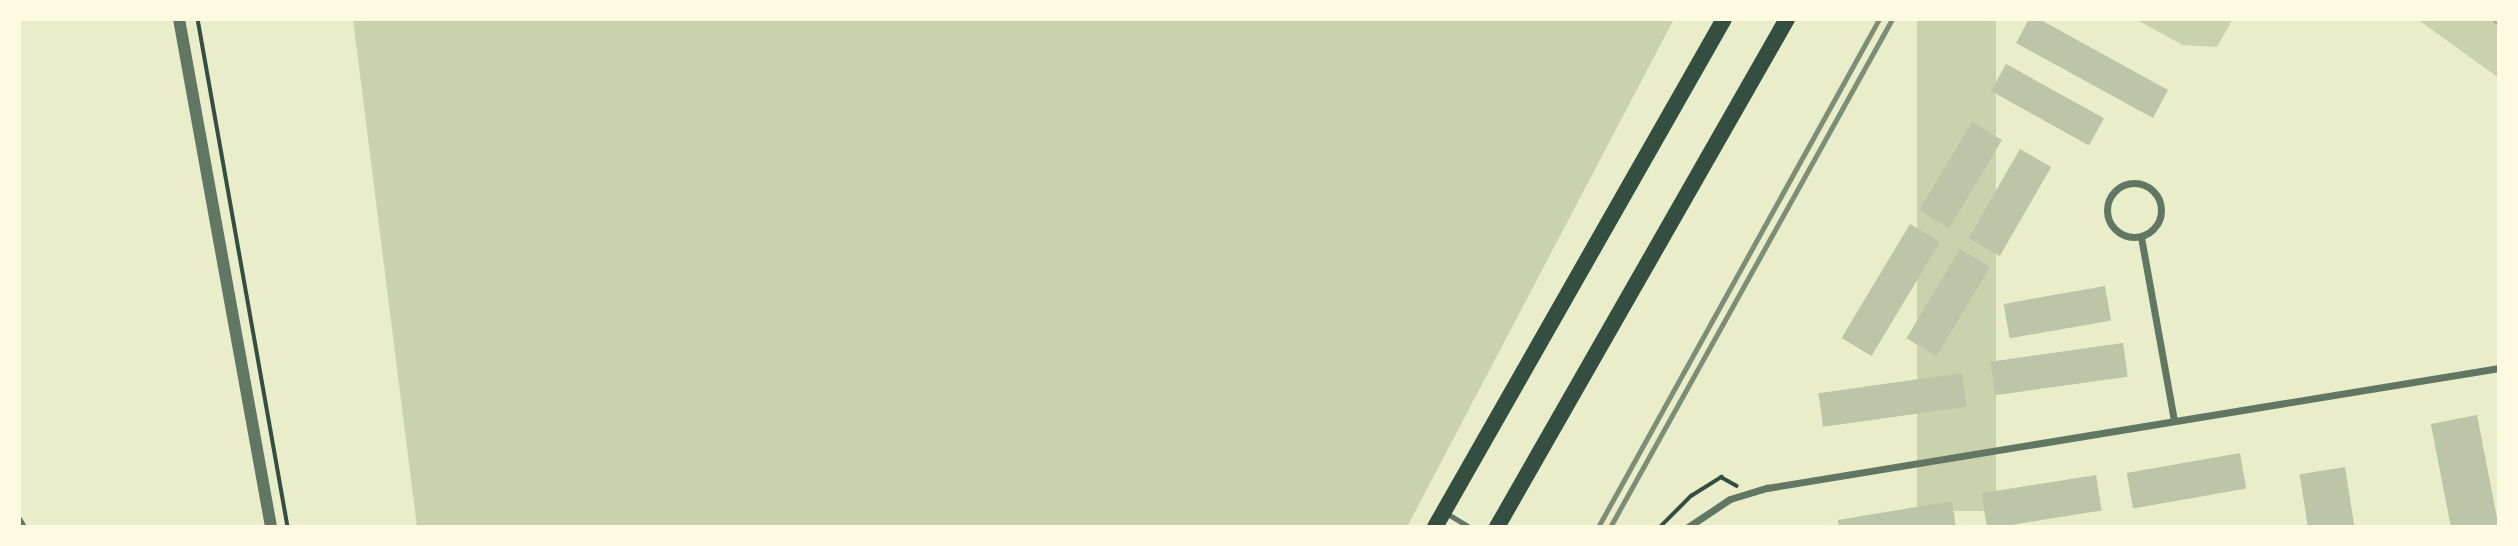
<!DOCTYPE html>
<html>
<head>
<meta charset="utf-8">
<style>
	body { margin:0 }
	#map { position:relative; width:2518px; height:546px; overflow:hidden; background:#e9edc9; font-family:Quicksand,sans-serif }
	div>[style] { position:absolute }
	.green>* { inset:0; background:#cad2ad; transform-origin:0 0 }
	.stream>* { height:5px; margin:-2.5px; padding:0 2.5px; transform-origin:2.5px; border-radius:2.5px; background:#a3b18a }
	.building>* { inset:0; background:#bcc5a7; transform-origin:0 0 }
	.path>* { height:3.5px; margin:-1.75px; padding:0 1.75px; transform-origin:1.75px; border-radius:1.75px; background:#344e41 }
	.service>* { height:5px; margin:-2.5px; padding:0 2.5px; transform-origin:2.5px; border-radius:2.5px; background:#617663 }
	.minor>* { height:7px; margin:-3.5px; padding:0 3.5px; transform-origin:3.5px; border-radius:3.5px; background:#617663 }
	.minor>.ring { margin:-3.5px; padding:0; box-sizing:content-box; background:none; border:7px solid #617663; border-radius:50% }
	.tertiary>* { height:12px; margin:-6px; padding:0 6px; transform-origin:6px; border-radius:6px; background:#617663 }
	.primary>* { height:16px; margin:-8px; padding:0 8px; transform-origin:8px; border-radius:8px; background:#344e41 }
	.rail>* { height:5px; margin:-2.5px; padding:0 2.5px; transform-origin:2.5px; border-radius:2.5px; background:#7c8e77 }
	span { translate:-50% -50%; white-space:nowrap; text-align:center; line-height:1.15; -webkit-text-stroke:5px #fefae0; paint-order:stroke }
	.frame { position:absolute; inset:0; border:21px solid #fefae0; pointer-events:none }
</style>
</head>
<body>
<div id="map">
	<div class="green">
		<div style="clip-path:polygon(353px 19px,1674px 19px,1407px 527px,417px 527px)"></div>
		<div style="left:1917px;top:19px;width:79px;height:492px"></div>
		<div style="clip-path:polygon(2135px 19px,2233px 19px,2217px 47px,2183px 45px)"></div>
		<div style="clip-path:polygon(2417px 19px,2499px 19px,2499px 78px)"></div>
	</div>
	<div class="stream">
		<div style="left:2494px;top:19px;width:6px;rotate:39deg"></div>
	</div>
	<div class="building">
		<div style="clip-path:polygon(2029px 19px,2039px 19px,2168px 90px,2153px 118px,2016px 43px)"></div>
		<div style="left:2006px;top:64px;width:112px;height:31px;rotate:29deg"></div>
		<div style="left:1972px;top:122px;width:35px;height:103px;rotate:31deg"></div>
		<div style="left:2020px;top:149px;width:36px;height:103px;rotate:30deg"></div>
		<div style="left:1910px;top:224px;width:35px;height:133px;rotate:31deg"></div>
		<div style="left:1960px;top:249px;width:35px;height:104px;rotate:31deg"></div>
		<div style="left:2105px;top:286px;width:35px;height:103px;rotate:80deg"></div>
		<div style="left:2123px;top:343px;width:34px;height:134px;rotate:82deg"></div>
		<div style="left:1962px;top:373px;width:34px;height:145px;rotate:82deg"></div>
		<div style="left:2477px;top:415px;width:114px;height:47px;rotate:79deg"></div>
		<div style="left:2240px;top:453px;width:36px;height:115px;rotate:80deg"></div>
		<div style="left:2345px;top:467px;width:61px;height:46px;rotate:81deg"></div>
		<div style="left:2096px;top:475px;width:36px;height:116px;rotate:81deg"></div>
		<div style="clip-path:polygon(1952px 501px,1956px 527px,1839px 527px,1838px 520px)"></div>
	</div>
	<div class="path">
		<div style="left:198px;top:19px;width:516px;rotate:79.95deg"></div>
		<div style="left:1660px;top:527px;width:44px;rotate:-45deg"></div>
		<div style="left:1691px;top:496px;width:36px;rotate:-32deg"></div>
		<div style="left:1721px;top:477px;width:18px;rotate:29deg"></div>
	</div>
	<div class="service">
		<div style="left:1446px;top:513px;width:27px;rotate:31deg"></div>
	</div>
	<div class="minor">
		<div class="ring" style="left:2107px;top:183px;width:47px;height:47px"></div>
		<div style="left:2141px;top:237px;width:187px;rotate:79.8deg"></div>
		<div style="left:19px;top:520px;width:8px;rotate:60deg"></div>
		<div style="left:1688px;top:527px;width:50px;rotate:-33.7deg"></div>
		<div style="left:1730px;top:499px;width:39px;rotate:-17deg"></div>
		<div style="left:1767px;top:488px;width:742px;rotate:-9.31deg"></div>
	</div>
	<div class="tertiary">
		<div style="left:179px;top:19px;width:516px;rotate:79.73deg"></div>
	</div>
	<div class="primary">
		<div style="left:1435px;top:527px;width:584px;rotate:-60.36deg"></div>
		<div style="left:1497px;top:527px;width:585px;rotate:-60.28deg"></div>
	</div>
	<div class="rail">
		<div style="left:1598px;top:527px;width:581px;rotate:-61.05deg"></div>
		<div style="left:1610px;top:527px;width:581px;rotate:-60.96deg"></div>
	</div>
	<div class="frame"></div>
</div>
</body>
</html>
